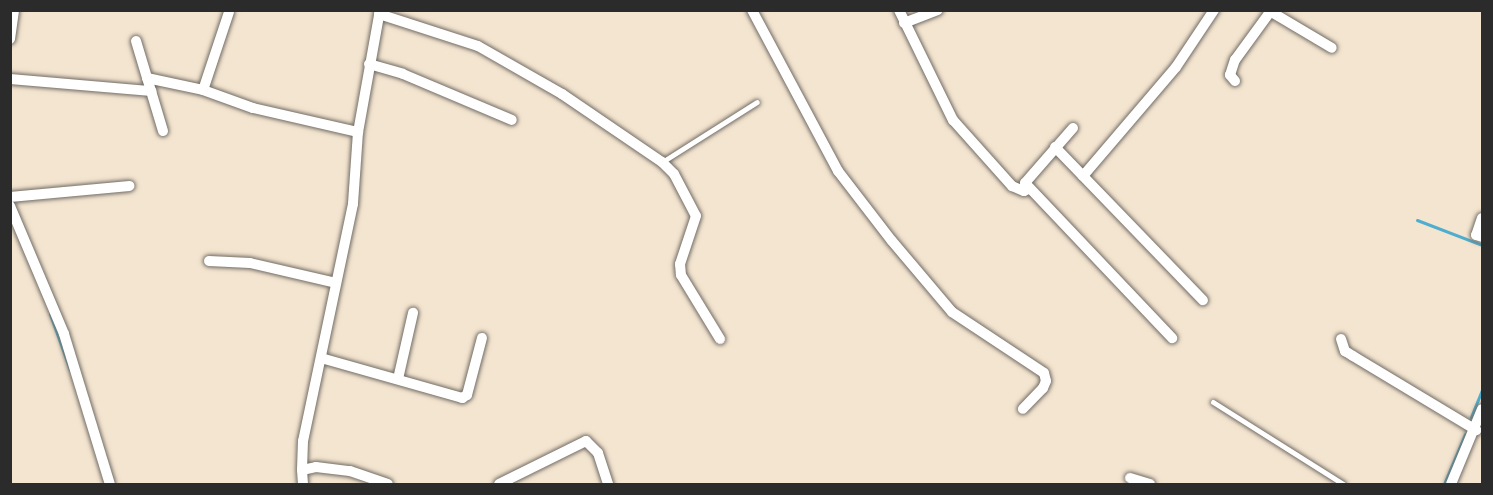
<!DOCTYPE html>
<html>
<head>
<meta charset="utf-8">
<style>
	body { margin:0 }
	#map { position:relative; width:1493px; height:495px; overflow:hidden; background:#f4e5d0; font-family:"Libre Bodoni",serif }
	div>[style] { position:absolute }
	.stream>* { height:3px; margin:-1.5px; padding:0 1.5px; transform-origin:1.5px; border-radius:1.5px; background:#4faece }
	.roads { filter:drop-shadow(0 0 2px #716c65) drop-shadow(0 0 2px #716c65) }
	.lane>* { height:5px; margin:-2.5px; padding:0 2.5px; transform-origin:2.5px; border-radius:2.5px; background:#fff }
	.street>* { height:10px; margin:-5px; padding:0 5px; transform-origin:5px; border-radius:5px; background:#fff }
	span { translate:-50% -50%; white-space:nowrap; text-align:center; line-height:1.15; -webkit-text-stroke:6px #f6f6f2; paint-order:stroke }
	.frame { position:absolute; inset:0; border:12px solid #2b2b2b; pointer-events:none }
</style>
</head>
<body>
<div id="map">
	<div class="stream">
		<div style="left:1417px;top:220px;width:70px;rotate:21deg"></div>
		<div style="left:50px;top:314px;width:59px;rotate:70.3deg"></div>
		<div style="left:1471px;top:417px;width:29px;rotate:-68deg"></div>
		<div style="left:1444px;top:484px;width:54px;rotate:-67.2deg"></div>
	</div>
	<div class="roads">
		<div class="lane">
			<div style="left:662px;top:162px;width:112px;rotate:-32.3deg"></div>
			<div style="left:1213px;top:402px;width:154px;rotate:32.2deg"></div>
		</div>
		<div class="street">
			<div style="left:380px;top:10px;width:124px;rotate:100.2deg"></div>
			<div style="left:358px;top:132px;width:72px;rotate:94deg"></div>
			<div style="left:353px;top:204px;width:242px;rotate:101.9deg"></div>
			<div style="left:303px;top:441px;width:29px;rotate:92deg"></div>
			<div style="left:302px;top:470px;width:14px;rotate:-12deg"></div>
			<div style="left:316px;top:467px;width:34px;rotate:7deg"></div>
			<div style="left:350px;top:471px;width:40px;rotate:18.9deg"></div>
			<div style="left:752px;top:10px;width:183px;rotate:61.9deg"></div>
			<div style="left:838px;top:171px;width:88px;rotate:52.4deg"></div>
			<div style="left:892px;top:241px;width:93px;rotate:49.8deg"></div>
			<div style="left:952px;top:312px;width:110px;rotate:33.5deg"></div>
			<div style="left:1044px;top:373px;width:8px;rotate:76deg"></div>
			<div style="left:1046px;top:381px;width:8px;rotate:113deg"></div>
			<div style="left:1043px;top:388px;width:29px;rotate:134deg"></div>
			<div style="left:899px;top:10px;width:123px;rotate:63.9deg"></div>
			<div style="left:953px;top:120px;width:89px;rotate:48.2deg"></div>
			<div style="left:1012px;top:186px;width:13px;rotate:23deg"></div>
			<div style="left:1024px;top:191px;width:4px;rotate:-27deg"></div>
			<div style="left:1268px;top:10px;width:74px;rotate:30.7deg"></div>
			<div style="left:229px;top:12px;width:82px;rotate:108.4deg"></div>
			<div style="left:203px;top:90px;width:53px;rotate:19.8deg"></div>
			<div style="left:253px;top:108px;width:108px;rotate:12.9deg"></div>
			<div style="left:379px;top:14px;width:104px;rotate:17.9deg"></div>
			<div style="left:478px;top:46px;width:97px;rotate:29.7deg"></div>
			<div style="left:562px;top:94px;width:121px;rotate:34.2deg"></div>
			<div style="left:662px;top:162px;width:17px;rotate:45deg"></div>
			<div style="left:674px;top:174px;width:47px;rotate:62.4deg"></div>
			<div style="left:696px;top:216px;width:51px;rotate:108.4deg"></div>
			<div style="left:680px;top:264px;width:11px;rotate:85deg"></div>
			<div style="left:681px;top:275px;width:75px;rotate:58.6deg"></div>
			<div style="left:904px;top:23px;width:36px;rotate:-21deg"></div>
			<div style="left:10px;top:39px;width:29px;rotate:-82deg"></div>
			<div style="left:136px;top:41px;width:94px;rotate:73.3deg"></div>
			<div style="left:369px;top:64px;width:35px;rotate:16deg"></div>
			<div style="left:403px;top:74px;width:118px;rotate:22.9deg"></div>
			<div style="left:147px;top:78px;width:57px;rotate:12.1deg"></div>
			<div style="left:10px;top:79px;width:142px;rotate:4.9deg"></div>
			<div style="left:1235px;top:81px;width:8px;rotate:-130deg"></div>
			<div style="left:1230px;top:75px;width:16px;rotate:-72deg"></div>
			<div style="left:1235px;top:60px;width:59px;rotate:-53.9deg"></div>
			<div style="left:1073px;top:128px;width:73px;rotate:131.1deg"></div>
			<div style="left:1025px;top:183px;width:214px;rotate:46.5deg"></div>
			<div style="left:1055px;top:147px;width:213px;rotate:46deg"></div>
			<div style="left:1083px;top:176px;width:143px;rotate:-49.5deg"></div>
			<div style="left:1176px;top:67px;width:69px;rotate:-56.3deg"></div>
			<div style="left:10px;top:197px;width:120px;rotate:-5.3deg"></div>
			<div style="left:10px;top:206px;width:139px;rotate:67.1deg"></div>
			<div style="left:64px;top:334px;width:157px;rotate:73deg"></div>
			<div style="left:1482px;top:218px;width:18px;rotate:109deg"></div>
			<div style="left:1476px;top:235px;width:6px;rotate:18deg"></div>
			<div style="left:209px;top:261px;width:41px;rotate:2.8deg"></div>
			<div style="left:250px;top:263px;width:88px;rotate:13.1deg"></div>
			<div style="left:1341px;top:339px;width:13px;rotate:72deg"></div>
			<div style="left:1345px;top:351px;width:9px;rotate:32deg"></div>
			<div style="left:1353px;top:356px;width:144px;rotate:31deg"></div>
			<div style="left:321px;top:358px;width:147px;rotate:15.8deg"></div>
			<div style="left:462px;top:398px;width:6px;rotate:-31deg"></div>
			<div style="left:467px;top:395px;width:59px;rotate:-75.3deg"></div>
			<div style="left:398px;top:379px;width:68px;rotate:-77.2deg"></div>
			<div style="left:302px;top:470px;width:14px;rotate:86deg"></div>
			<div style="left:1130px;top:478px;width:21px;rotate:17deg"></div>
			<div style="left:499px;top:484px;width:97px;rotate:-26.3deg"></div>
			<div style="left:586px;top:441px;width:17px;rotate:45deg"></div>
			<div style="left:598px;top:453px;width:33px;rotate:72deg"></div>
			<div style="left:1451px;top:484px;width:81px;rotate:-67.5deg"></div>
		</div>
	</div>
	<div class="frame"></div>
</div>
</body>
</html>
